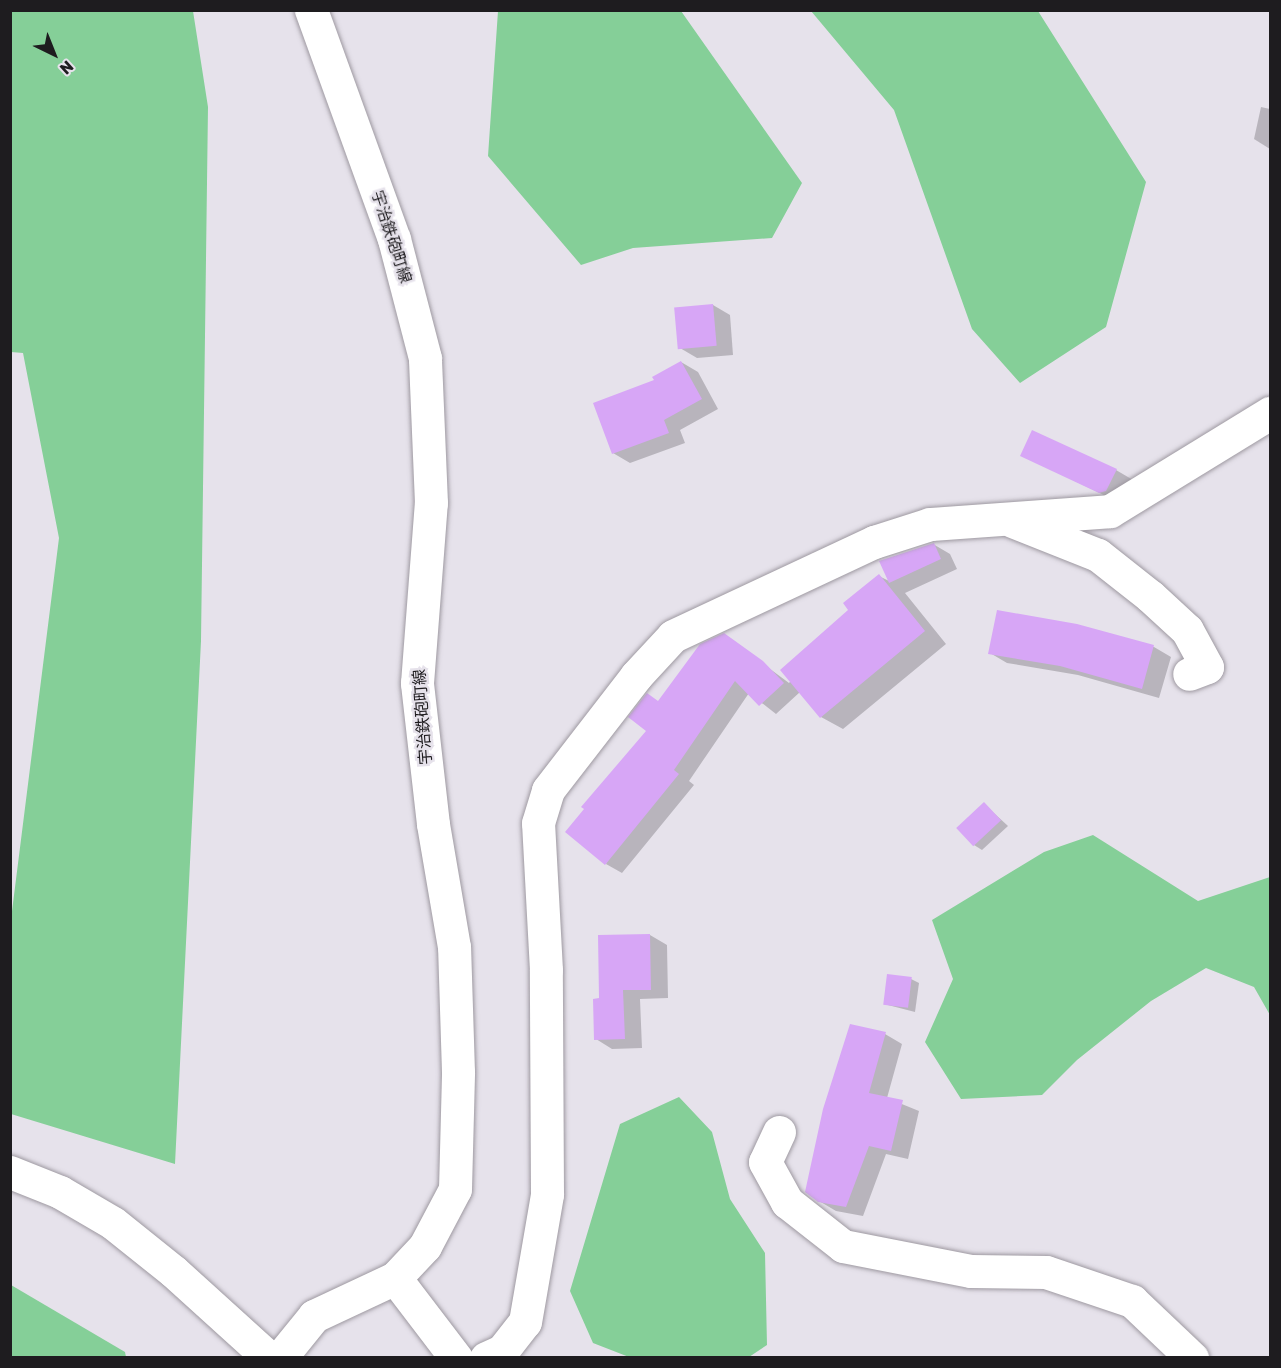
<!DOCTYPE html>
<html>
<head>
<meta charset="utf-8">
<style>
	body { margin:0 }
	#map { position:relative; width:1281px; height:1368px; overflow:hidden; background:#e6e2eb; font-family:Rubik,"Noto Sans JP",sans-serif }
	div>[style] { position:absolute }
	.green>* { inset:0; background:#85cf98 }
	.shadow>* { inset:0; background:#0003 }
	.building>* { inset:0; background:#d7a6f6; transform-origin:0 0 }
	.roads { filter:drop-shadow(0 0 2px #9e99a1) drop-shadow(0 0 2px #9e99a1) }
	.minor>* { height:33px; margin:-16.5px; padding:0 16.5px; transform-origin:16.5px; border-radius:16.5px; background:#fff }
	.tertiary>* { height:33px; margin:-16.5px; padding:0 16.5px; transform-origin:16.5px; border-radius:16.5px; background:#fff }
	.secondary>* { height:33px; margin:-16.5px; padding:0 16.5px; transform-origin:16.5px; border-radius:16.5px; background:#fff }
	span { translate:-50% -50%; white-space:nowrap; text-align:center; line-height:1.15; -webkit-text-stroke:5px #e6e2eb; paint-order:stroke }
	.street-label { font-size:16px; color:#1e1c1f }
	.frame { position:absolute; inset:0; border:12px solid #1e1c1f; pointer-events:none }
	.north { position:absolute; left:24px; top:24px; width:60px; height:60px; -webkit-text-stroke:4px #e6e2eb; paint-order:stroke; rotate:137deg; font-size:16px; font-weight:700; line-height:24px; text-align:center; color:#1e1c1f }
	.north::after { content:''; display:block; margin:auto; width:21px; height:27px; background:#1e1c1f; clip-path:polygon(50% 0,100% 100%,50% 72%,0 100%) }
</style>
</head>
<body>
<div id="map">
	<div class="green">
		<div style="clip-path:polygon(10px 11px,193px 11px,208px 107px,201px 641px,175px 1164px,11px 1114px,11px 919px,59px 538px,23px 353px,11px 352px)"></div>
		<div style="clip-path:polygon(498px 11px,681px 11px,802px 183px,772px 238px,633px 248px,581px 265px,488px 156px)"></div>
		<div style="clip-path:polygon(811px 11px,1038px 11px,1146px 182px,1106px 327px,1020px 383px,972px 329px,894px 110px)"></div>
		<div style="clip-path:polygon(1093px 835px,1198px 901px,1270px 877px,1270px 1015px,1254px 987px,1206px 968px,1151px 1001px,1077px 1060px,1042px 1095px,961px 1099px,925px 1042px,953px 979px,932px 920px,1044px 852px)"></div>
		<div style="clip-path:polygon(679px 1097px,712px 1132px,730px 1199px,765px 1253px,767px 1345px,749px 1357px,629px 1357px,593px 1343px,570px 1291px,620px 1124px)"></div>
		<div style="clip-path:polygon(11px 1285px,125px 1352px,126px 1357px,11px 1357px)"></div>
	</div>
	<div class="shadow">
		<div style="clip-path:polygon(1261px 107px,1270px 109px,1270px 149px,1254px 139px)"></div>
		<div style="clip-path:polygon(713px 305px,730px 315px,733px 355px,697px 358px,680px 348px)"></div>
		<div style="clip-path:polygon(681px 362px,698px 372px,718px 409px,680px 430px,685px 443px,630px 463px,613px 453px,656px 381px)"></div>
		<div style="clip-path:polygon(1022px 455px,1116px 470px,1133px 480px,1118px 502px)"></div>
		<div style="clip-path:polygon(933px 544px,950px 554px,957px 569px,905px 593px,946px 644px,843px 729px,821px 717px,800px 692px,776px 714px,749px 693px,689px 781px,694px 785px,622px 873px,606px 864px,660px 702px,724px 635px,789px 683px,879px 576px,889px 581px)"></div>
		<div style="clip-path:polygon(1077px 626px,1154px 647px,1171px 657px,1159px 698px,1078px 675px,1007px 663px,990px 653px)"></div>
		<div style="clip-path:polygon(984px 804px,1008px 826px,982px 850px,974px 845px)"></div>
		<div style="clip-path:polygon(650px 935px,667px 945px,668px 998px,640px 999px,642px 1048px,612px 1049px,596px 1039px,601px 1000px)"></div>
		<div style="clip-path:polygon(911px 979px,919px 983px,915px 1012px,884px 1004px)"></div>
		<div style="clip-path:polygon(885px 1034px,902px 1044px,887px 1098px,919px 1111px,908px 1159px,886px 1154px,863px 1216px,836px 1211px,819px 1201px)"></div>
	</div>
	<div class="building">
		<div style="left:713px;top:304px;width:42px;height:39px;rotate:85deg"></div>
		<div style="clip-path:polygon(681px 361px,702px 399px,664px 420px,669px 433px,612px 454px,593px 403px,654px 380px,652px 377px)"></div>
		<div style="clip-path:polygon(1032px 430px,1117px 469px,1106px 491px,1099px 493px,1020px 456px)"></div>
		<div style="clip-path:polygon(934px 543px,941px 559px,889px 583px,879px 561px)"></div>
		<div style="clip-path:polygon(879px 574px,925px 631px,820px 718px,780px 670px,848px 610px,843px 603px)"></div>
		<div style="clip-path:polygon(997px 610px,1077px 624px,1154px 645px,1142px 689px,1060px 666px,988px 654px)"></div>
		<div style="clip-path:polygon(724px 633px,763px 661px,784px 683px,759px 706px,735px 681px,674px 770px,679px 774px,605px 865px,565px 832px,584px 809px,581px 807px,646px 731px,628px 717px,647px 693px,658px 701px,700px 644px)"></div>
		<div style="left:984px;top:802px;width:25px;height:38px;rotate:47deg"></div>
		<div style="clip-path:polygon(650px 934px,651px 990px,623px 990px,625px 1039px,594px 1040px,593px 999px,599px 998px,598px 935px)"></div>
		<div style="left:887px;top:974px;width:25px;height:31px;rotate:7deg"></div>
		<div style="clip-path:polygon(850px 1024px,886px 1032px,869px 1093px,903px 1100px,891px 1151px,869px 1146px,846px 1207px,818px 1202px,805px 1192px,823px 1109px)"></div>
	</div>
	<div class="roads">
		<div class="minor">
			<div style="left:1012px;top:521px;width:92px;rotate:21.6deg"></div>
			<div style="left:1098px;top:555px;width:66px;rotate:38.3deg"></div>
			<div style="left:1150px;top:596px;width:50px;rotate:42.6deg"></div>
			<div style="left:1187px;top:630px;width:42px;rotate:61.6deg"></div>
			<div style="left:1207px;top:667px;width:19px;rotate:159deg"></div>
			<div style="left:779px;top:1132px;width:33px;rotate:115deg"></div>
			<div style="left:765px;top:1162px;width:46px;rotate:61.2deg"></div>
			<div style="left:787px;top:1202px;width:71px;rotate:38.2deg"></div>
			<div style="left:843px;top:1246px;width:130px;rotate:11.1deg"></div>
			<div style="left:971px;top:1271px;width:75px;rotate:0.8deg"></div>
			<div style="left:1046px;top:1272px;width:91px;rotate:18.6deg"></div>
			<div style="left:1132px;top:1301px;width:83px;rotate:43.5deg"></div>
			<div style="left:395px;top:1278px;width:101px;rotate:52.7deg"></div>
			<div style="left:486px;top:1358px;width:17px;rotate:-24deg"></div>
			<div style="left:502px;top:1351px;width:37px;rotate:-52deg"></div>
			<div style="left:525px;top:1322px;width:130px;rotate:-80.2deg"></div>
			<div style="left:547px;top:1194px;width:224px;rotate:-90.3deg"></div>
			<div style="left:546px;top:970px;width:147px;rotate:-93.1deg"></div>
			<div style="left:538px;top:823px;width:34px;rotate:-73deg"></div>
			<div style="left:548px;top:790px;width:144px;rotate:-52.3deg"></div>
			<div style="left:636px;top:676px;width:54px;rotate:-47.2deg"></div>
			<div style="left:673px;top:636px;width:222px;rotate:-25.1deg"></div>
			<div style="left:874px;top:542px;width:59px;rotate:-17.8deg"></div>
			<div style="left:930px;top:524px;width:180px;rotate:-4.1deg"></div>
			<div style="left:1110px;top:511px;width:188px;rotate:-31.5deg"></div>
		</div>
		<div class="tertiary">
			<div style="left:10px;top:1172px;width:54px;rotate:21.8deg"></div>
			<div style="left:60px;top:1192px;width:61px;rotate:30.3deg"></div>
			<div style="left:113px;top:1223px;width:77px;rotate:38.7deg"></div>
			<div style="left:173px;top:1271px;width:130px;rotate:42.2deg"></div>
		</div>
		<div class="secondary">
			<div style="left:280px;top:1358px;width:54px;rotate:-51deg"></div>
			<div style="left:314px;top:1316px;width:89px;rotate:-25.1deg"></div>
			<div style="left:395px;top:1278px;width:44px;rotate:-46.8deg"></div>
			<div style="left:425px;top:1246px;width:64px;rotate:-62.2deg"></div>
			<div style="left:455px;top:1189px;width:117px;rotate:-88.5deg"></div>
			<div style="left:458px;top:1072px;width:125px;rotate:-91.8deg"></div>
			<div style="left:454px;top:947px;width:125px;rotate:-99.7deg"></div>
			<div style="left:433px;top:824px;width:142px;rotate:-96.5deg"></div>
			<div style="left:417px;top:683px;width:181px;rotate:-85.6deg"></div>
			<div style="left:431px;top:503px;width:145px;rotate:-92.4deg"></div>
			<div style="left:425px;top:358px;width:123px;rotate:-104.6deg"></div>
			<div style="left:394px;top:239px;width:244px;rotate:-109.9deg"></div>
		</div>
	</div>
	<div class="street-label">
		<span style="left:391px;top:237px;rotate:72deg">宇治鉄砲町線</span>
		<span style="left:423px;top:717px;rotate:-94deg">宇治鉄砲町線</span>
	</div>
	<div class="frame"></div>
	<div class="north">N</div>
</div>
</body>
</html>
